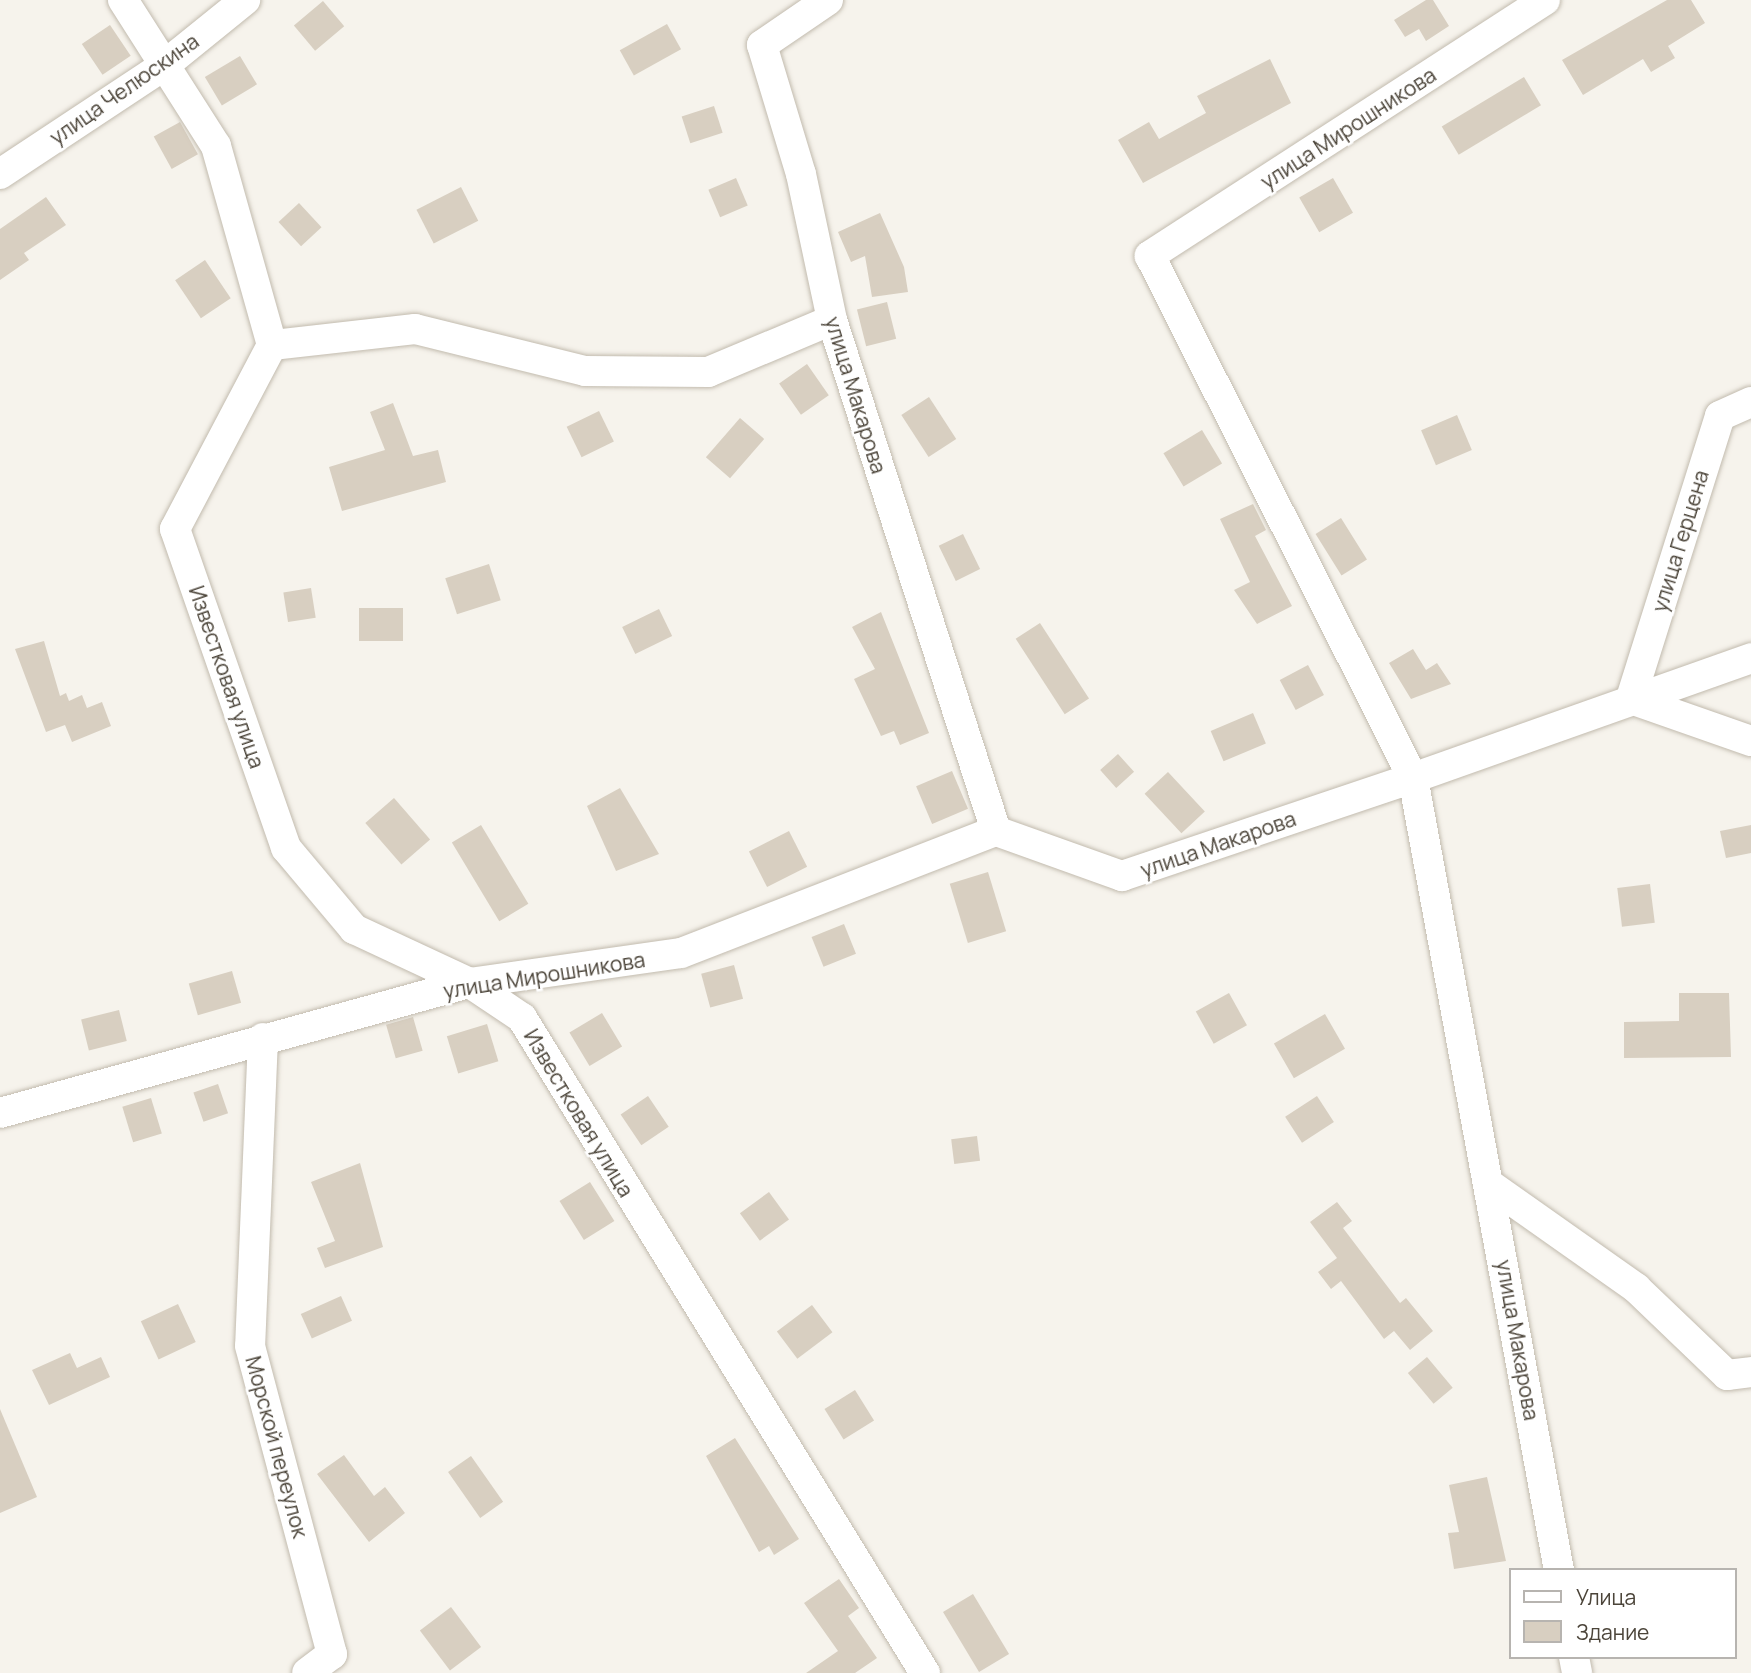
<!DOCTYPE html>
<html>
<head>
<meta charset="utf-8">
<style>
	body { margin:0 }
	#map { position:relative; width:1751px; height:1673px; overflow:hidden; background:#f6f3ec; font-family:Manrope,sans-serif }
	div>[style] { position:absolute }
	.building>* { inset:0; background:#d8cfc1; transform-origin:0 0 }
	.roads { filter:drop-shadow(0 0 2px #c2bbae) drop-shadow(0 0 2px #c2bbae) }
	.street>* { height:30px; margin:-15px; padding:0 15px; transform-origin:15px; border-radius:15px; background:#fff }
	span { translate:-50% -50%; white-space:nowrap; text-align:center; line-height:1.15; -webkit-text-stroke:5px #fff; paint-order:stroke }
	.street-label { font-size:21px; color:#4b4439 }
	.legend { position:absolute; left:1509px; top:1568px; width:228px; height:91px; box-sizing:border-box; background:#fff; border:2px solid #b7b4b0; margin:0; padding:9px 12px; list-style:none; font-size:21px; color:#4b4439 }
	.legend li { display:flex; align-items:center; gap:14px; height:35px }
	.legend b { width:35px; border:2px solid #b7b4b0 }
</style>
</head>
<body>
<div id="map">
	<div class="building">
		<div style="clip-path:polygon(1426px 0,1433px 0,1449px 26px,1426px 41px,1419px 29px,1405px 37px,1394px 20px)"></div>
		<div style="clip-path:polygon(1667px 0,1691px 0,1705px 23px,1668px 46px,1675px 58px,1651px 72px,1643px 59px,1583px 95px,1562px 60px)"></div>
		<div style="left:323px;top:1px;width:33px;height:38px;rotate:50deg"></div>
		<div style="left:667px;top:24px;width:29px;height:54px;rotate:61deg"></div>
		<div style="left:110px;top:25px;width:37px;height:34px;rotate:56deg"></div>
		<div style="left:240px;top:56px;width:33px;height:41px;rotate:59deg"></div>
		<div style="clip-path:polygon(1270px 59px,1291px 103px,1143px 183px,1118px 140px,1149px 122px,1159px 139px,1206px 113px,1197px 96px)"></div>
		<div style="left:1524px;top:77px;width:33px;height:96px;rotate:59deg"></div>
		<div style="left:714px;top:106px;width:28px;height:34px;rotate:72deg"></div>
		<div style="left:180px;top:122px;width:37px;height:30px;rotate:61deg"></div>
		<div style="left:736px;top:178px;width:30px;height:30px;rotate:67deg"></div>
		<div style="left:1333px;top:178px;width:40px;height:39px;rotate:60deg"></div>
		<div style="left:461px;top:187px;width:38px;height:50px;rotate:63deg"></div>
		<div style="clip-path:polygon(46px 197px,66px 225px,24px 253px,29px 260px,0 280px,0 229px)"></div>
		<div style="left:299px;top:203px;width:33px;height:28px;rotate:47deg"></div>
		<div style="clip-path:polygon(880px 213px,904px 267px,908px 292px,872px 297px,865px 256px,851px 262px,838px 232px)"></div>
		<div style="left:205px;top:260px;width:46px;height:36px;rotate:56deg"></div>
		<div style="left:887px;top:302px;width:38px;height:31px;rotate:76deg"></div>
		<div style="left:807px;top:364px;width:38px;height:34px;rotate:55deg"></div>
		<div style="left:929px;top:397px;width:50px;height:33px;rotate:57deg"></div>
		<div style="clip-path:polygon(393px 403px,413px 456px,438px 450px,446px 482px,342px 511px,329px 467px,385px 450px,370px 412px)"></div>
		<div style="left:599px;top:411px;width:34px;height:36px;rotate:64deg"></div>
		<div style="left:1457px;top:415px;width:38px;height:39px;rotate:67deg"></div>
		<div style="left:740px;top:418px;width:32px;height:52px;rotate:41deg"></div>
		<div style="left:1202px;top:430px;width:39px;height:45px;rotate:59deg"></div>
		<div style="clip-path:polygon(1253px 504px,1266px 530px,1255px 536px,1292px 606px,1257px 624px,1234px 590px,1250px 582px,1220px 519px)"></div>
		<div style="left:1341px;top:518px;width:49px;height:30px;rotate:58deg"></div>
		<div style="left:963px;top:534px;width:39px;height:27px;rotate:64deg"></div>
		<div style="left:489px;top:564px;width:38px;height:46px;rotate:72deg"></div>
		<div style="left:311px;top:588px;width:30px;height:28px;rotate:81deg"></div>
		<div style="left:359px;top:608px;width:44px;height:33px"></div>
		<div style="left:659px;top:609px;width:30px;height:41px;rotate:64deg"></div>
		<div style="clip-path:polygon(881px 612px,929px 733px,900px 745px,894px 731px,881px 736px,854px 679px,875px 669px,852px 627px)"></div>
		<div style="left:1040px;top:623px;width:90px;height:29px;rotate:57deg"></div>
		<div style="clip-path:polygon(44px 641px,60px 696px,66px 693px,69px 701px,82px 695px,87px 708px,102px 702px,111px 726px,72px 742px,65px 725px,46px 732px,15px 649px)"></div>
		<div style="clip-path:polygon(1413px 649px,1426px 670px,1437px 663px,1451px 684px,1411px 699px,1389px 663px)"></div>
		<div style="left:1308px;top:665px;width:34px;height:32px;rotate:62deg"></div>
		<div style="left:1253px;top:713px;width:33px;height:46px;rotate:67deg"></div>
		<div style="left:1118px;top:754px;width:24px;height:24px;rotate:48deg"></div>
		<div style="left:952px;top:771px;width:41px;height:39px;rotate:67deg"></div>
		<div style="left:1168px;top:772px;width:54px;height:32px;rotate:47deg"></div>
		<div style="clip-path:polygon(620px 788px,659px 854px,616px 871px,587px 806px)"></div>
		<div style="left:394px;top:798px;width:55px;height:38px;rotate:49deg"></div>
		<div style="left:481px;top:825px;width:92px;height:34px;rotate:59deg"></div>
		<div style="clip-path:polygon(1751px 825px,1751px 853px,1726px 858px,1720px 831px)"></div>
		<div style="left:789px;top:831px;width:40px;height:45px;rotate:63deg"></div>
		<div style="left:988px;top:872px;width:62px;height:40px;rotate:73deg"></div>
		<div style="left:1650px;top:884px;width:39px;height:33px;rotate:83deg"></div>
		<div style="left:844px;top:924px;width:32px;height:35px;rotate:68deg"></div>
		<div style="left:734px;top:965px;width:35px;height:34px;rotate:75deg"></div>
		<div style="left:232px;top:971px;width:33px;height:45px;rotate:74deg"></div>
		<div style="left:1229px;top:993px;width:37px;height:38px;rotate:61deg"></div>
		<div style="clip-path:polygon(1679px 993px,1729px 993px,1731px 1057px,1624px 1058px,1624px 1022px,1679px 1021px)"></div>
		<div style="left:119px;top:1010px;width:32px;height:39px;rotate:76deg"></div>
		<div style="left:602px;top:1013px;width:39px;height:38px;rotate:59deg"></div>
		<div style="left:1325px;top:1014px;width:40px;height:59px;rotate:60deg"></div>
		<div style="left:413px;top:1017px;width:35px;height:28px;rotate:74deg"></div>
		<div style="left:487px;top:1024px;width:39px;height:42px;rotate:73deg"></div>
		<div style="left:218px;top:1084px;width:31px;height:26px;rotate:71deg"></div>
		<div style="left:648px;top:1096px;width:37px;height:33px;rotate:56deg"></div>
		<div style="left:1317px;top:1096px;width:31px;height:38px;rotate:57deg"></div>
		<div style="left:151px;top:1098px;width:37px;height:30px;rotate:73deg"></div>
		<div style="left:977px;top:1136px;width:25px;height:26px;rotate:83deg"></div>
		<div style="clip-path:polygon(360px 1163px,383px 1247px,325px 1268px,317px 1248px,335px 1241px,311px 1182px)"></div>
		<div style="left:590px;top:1182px;width:46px;height:36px;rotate:58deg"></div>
		<div style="left:769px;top:1192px;width:34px;height:36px;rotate:54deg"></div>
		<div style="clip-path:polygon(1337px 1202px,1352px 1221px,1343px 1228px,1400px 1303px,1406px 1298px,1433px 1331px,1410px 1350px,1394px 1331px,1384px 1339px,1341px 1281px,1331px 1289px,1318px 1272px,1337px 1258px,1310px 1222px)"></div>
		<div style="left:341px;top:1296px;width:27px;height:44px;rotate:66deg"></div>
		<div style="left:178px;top:1304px;width:42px;height:41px;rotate:65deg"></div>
		<div style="left:812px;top:1305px;width:34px;height:44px;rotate:53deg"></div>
		<div style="clip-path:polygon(70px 1353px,77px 1368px,101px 1357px,110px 1377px,49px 1405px,32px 1370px)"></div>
		<div style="left:1427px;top:1357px;width:40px;height:25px;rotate:50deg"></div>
		<div style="left:855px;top:1390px;width:36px;height:36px;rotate:58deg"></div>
		<div style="clip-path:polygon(0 1409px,37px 1497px,0 1513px)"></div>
		<div style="clip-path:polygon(735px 1438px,799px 1539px,774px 1555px,769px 1546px,759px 1552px,706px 1456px)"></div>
		<div style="clip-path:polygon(344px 1455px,374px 1496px,385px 1487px,405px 1513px,369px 1542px,317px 1474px)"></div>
		<div style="left:471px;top:1456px;width:56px;height:28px;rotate:55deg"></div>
		<div style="clip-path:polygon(1487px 1477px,1506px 1561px,1454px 1569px,1448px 1533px,1459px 1532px,1449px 1485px)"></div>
		<div style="clip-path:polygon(839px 1579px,859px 1608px,848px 1616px,877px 1658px,855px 1673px,806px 1673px,838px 1651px,804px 1603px)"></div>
		<div style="left:973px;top:1594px;width:70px;height:35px;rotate:59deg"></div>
		<div style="left:451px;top:1607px;width:50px;height:39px;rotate:53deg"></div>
	</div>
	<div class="roads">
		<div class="street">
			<div style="left:123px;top:0;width:173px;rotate:57.5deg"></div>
			<div style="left:216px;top:146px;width:207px;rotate:74.3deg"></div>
			<div style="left:828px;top:0;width:80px;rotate:145.7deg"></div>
			<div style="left:762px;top:45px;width:135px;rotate:73.2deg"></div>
			<div style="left:801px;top:174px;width:149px;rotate:78deg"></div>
			<div style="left:832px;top:320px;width:537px;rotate:72.21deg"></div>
			<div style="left:1545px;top:0;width:471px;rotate:147.1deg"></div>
			<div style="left:1150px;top:256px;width:585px;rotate:63.26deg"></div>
			<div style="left:1413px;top:778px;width:359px;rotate:-19.5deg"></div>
			<div style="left:0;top:174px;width:199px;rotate:-33.5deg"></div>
			<div style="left:166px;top:64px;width:102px;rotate:-39deg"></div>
			<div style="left:832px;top:320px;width:134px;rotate:157.2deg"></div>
			<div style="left:708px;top:372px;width:123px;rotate:-179.5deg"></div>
			<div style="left:585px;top:371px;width:175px;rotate:-166.1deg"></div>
			<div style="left:415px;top:329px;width:144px;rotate:173.6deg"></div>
			<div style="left:272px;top:345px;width:208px;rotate:117.8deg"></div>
			<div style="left:175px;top:529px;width:338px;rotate:70.8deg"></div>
			<div style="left:286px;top:848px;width:106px;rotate:50deg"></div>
			<div style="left:354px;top:929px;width:128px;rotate:25deg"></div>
			<div style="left:470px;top:983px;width:63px;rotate:33.9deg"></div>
			<div style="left:522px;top:1018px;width:769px;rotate:58.4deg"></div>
			<div style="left:1751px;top:402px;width:34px;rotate:156deg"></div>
			<div style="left:1720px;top:416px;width:297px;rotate:107.5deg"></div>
			<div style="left:1631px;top:699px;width:127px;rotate:19.3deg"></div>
			<div style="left:996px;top:831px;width:134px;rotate:19.7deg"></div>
			<div style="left:1122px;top:876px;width:307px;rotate:-18.6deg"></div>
			<div style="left:1413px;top:778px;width:805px;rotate:79.56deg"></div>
			<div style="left:263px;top:1038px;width:308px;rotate:92.4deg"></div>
			<div style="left:250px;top:1346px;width:319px;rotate:75.1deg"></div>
			<div style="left:332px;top:1654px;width:31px;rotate:143deg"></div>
			<div style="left:0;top:1113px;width:488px;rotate:-15.5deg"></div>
			<div style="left:470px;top:983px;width:213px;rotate:-8.1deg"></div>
			<div style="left:681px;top:953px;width:338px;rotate:-21.2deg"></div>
			<div style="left:1490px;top:1185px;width:179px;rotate:35.2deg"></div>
			<div style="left:1636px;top:1288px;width:126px;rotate:43.7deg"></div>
			<div style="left:1727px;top:1375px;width:24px;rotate:-7deg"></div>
			<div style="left:1574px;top:1657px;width:16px;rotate:79deg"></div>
		</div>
	</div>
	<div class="street-label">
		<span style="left:124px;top:89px;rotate:-35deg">улица Челюскина</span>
		<span style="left:1348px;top:128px;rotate:-33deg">улица Мирошникова</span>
		<span style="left:856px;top:395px;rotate:73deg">улица Макарова</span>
		<span style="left:1680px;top:541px;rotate:-73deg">улица Герцена</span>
		<span style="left:227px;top:677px;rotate:71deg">Известковая улица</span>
		<span style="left:1218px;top:844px;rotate:-19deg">улица Макарова</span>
		<span style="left:544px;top:975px;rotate:-9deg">улица Мирошникова</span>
		<span style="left:579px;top:1113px;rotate:59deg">Известковая улица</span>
		<span style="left:1518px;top:1340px;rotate:80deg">улица Макарова</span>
		<span style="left:277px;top:1447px;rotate:75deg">Морской переулок</span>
	</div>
	<ul class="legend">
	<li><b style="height:9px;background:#fff"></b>Улица</li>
	<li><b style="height:19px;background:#d8cfc1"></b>Здание</li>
	</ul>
</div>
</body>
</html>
